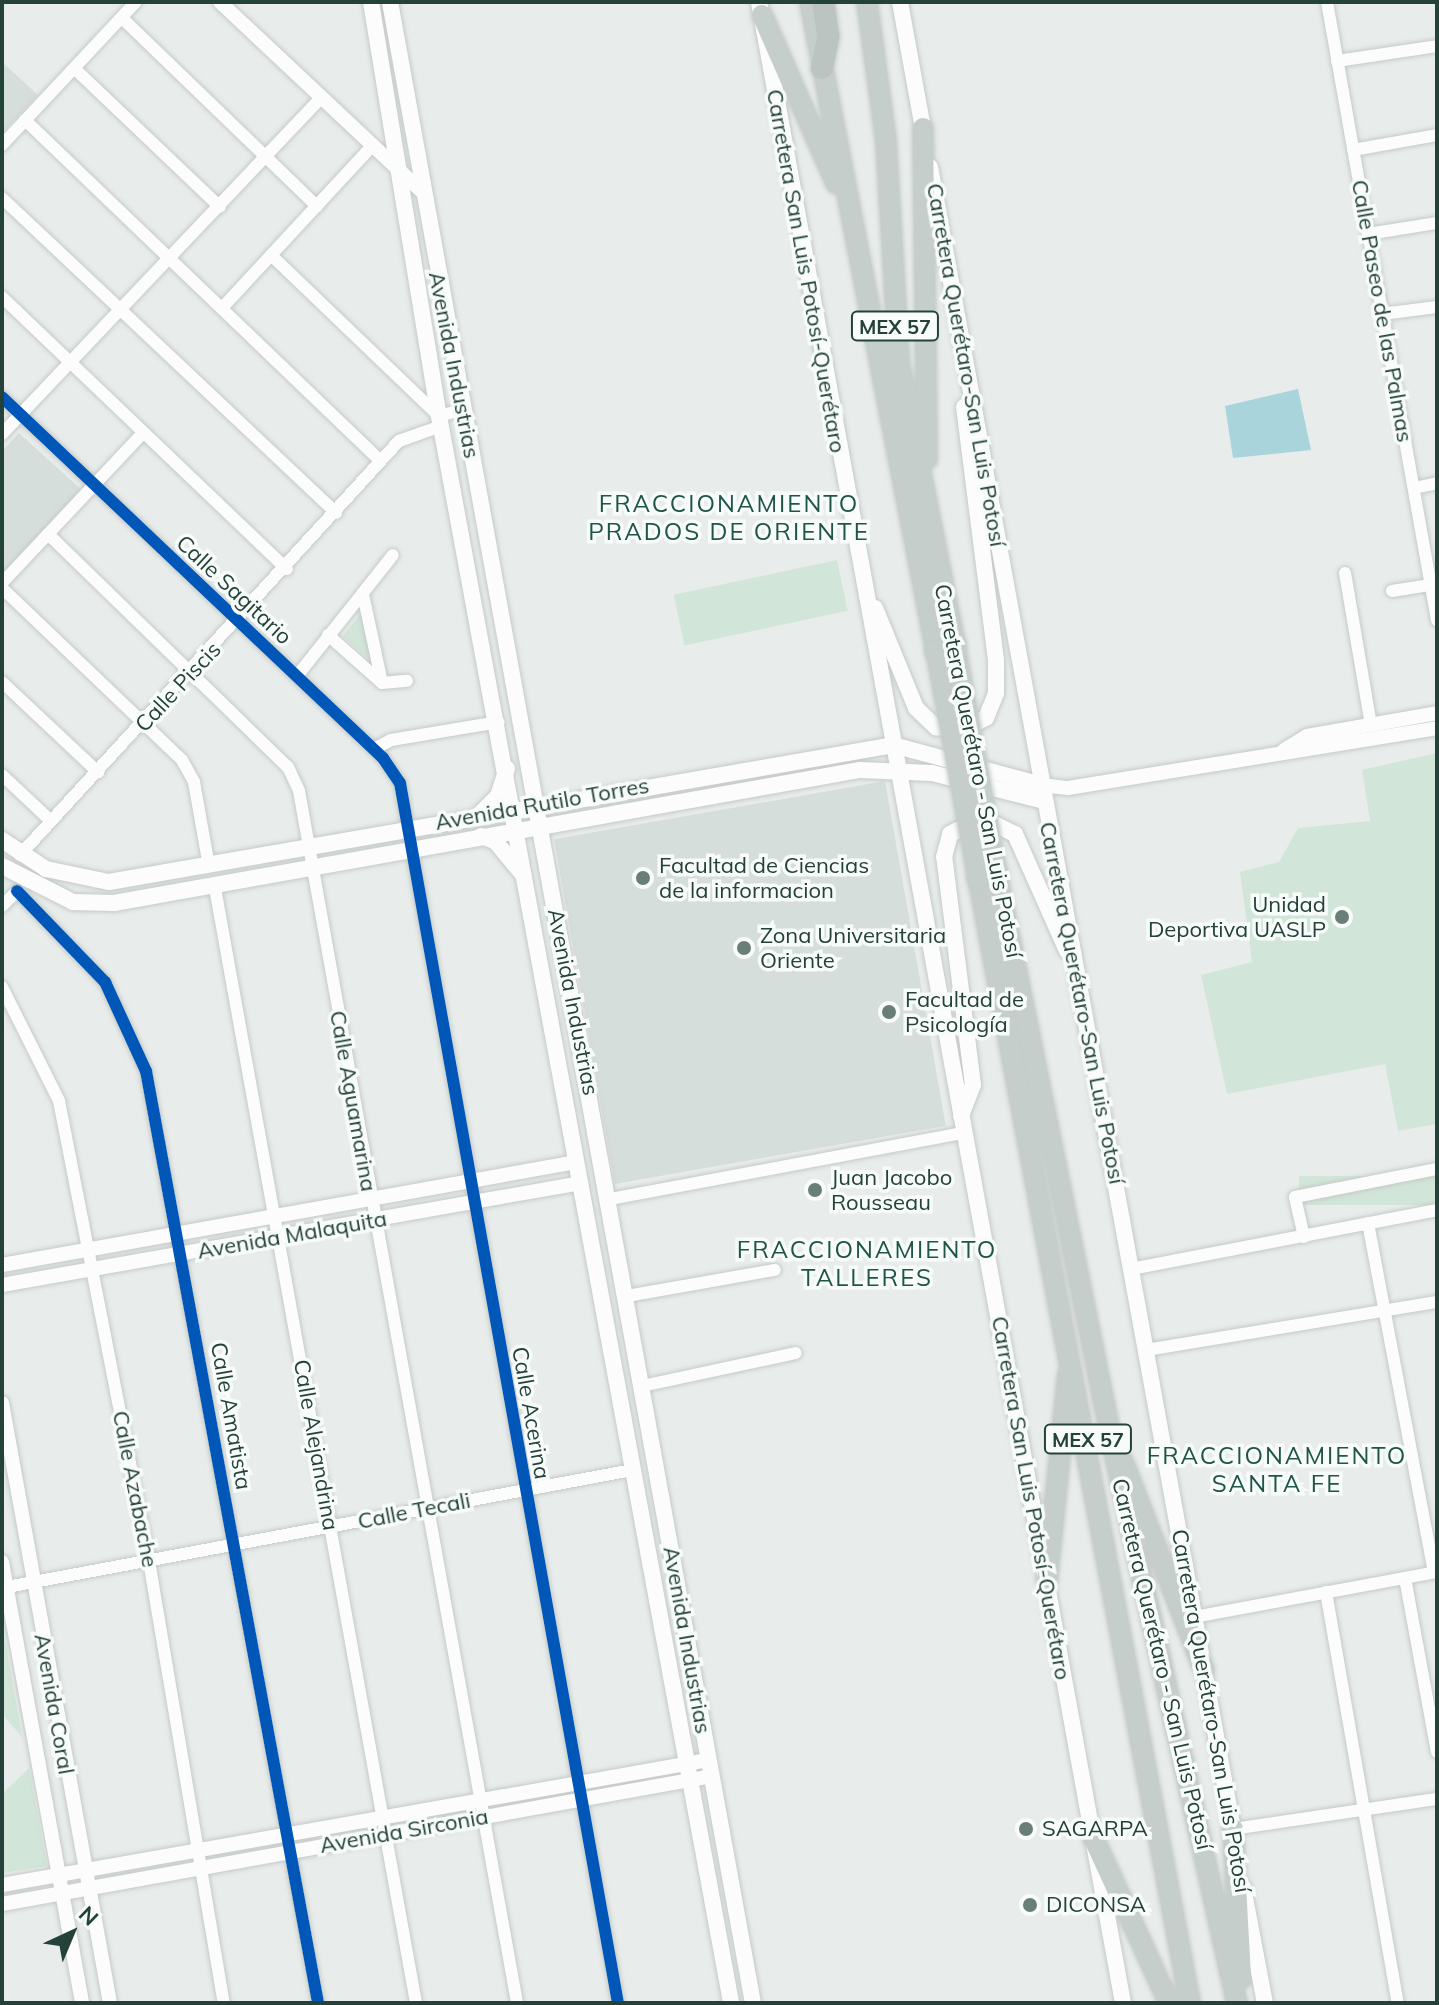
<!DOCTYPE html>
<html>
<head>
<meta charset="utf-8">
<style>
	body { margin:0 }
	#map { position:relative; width:1439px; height:2005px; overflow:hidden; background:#e8edeb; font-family:Mulish,sans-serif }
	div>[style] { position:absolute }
	.built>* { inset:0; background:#d6dedb; transform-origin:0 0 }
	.green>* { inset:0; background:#d1e6d8; transform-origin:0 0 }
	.water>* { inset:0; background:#a9d4db }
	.roads { filter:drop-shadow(0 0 2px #c5cac8) drop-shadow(0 0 2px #c5cac8) }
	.minor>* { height:12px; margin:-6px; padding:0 6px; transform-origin:6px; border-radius:6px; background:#fcfcfc }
	.tertiary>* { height:14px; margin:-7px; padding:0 7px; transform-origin:7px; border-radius:7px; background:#fcfcfc }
	.secondary>* { height:16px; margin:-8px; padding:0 8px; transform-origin:8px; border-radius:8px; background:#fcfcfc }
	.trunk>* { height:20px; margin:-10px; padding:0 10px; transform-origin:10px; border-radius:10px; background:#c6cecc }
	.motorway>* { height:22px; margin:-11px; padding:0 11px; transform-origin:11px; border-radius:11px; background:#bcc4c2 }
	.bridges { filter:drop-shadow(0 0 2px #c3ccc9) drop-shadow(0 0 2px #c3ccc9) }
	.trunk-bridge>* { height:20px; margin:-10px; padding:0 10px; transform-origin:10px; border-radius:10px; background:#c6cecc }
	.cycleway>* { height:12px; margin:-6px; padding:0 6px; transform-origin:6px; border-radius:6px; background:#0057b8 }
	.dots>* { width:22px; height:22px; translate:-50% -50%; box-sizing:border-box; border:4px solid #f7fbf9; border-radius:50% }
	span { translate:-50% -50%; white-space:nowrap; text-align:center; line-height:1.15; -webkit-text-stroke:7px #f7fbf9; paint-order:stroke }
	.shield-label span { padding:2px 6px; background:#f7fbf9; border:2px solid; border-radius:6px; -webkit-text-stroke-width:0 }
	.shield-label { font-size:20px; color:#24423a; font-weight:700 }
	.street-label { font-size:22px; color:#24423a }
	.poi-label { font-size:22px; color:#24423a }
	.left { translate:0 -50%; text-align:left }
	.right { translate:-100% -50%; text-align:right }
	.neighbourhood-label { font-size:24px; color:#1f5548; letter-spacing:2px }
	.frame { position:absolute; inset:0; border:4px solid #24423a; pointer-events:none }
	.north { position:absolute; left:32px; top:1893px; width:80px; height:80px; -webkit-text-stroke:6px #f7fbf9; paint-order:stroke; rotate:44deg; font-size:22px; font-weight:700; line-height:32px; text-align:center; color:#24423a }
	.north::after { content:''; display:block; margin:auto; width:28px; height:36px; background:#24423a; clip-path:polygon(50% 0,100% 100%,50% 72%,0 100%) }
</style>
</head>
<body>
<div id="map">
	<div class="built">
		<div style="clip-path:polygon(2px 62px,38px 95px,2px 133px)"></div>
		<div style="clip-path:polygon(19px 433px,85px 493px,2px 578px,2px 451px)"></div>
		<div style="left:885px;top:781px;width:350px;height:336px;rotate:80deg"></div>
	</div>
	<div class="green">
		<div style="left:837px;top:560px;width:52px;height:167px;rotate:78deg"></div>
		<div style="clip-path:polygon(361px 613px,372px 662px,343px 636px)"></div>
		<div style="clip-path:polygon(1437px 753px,1437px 1124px,1398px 1131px,1385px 1064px,1227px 1094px,1201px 975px,1252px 962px,1240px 872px,1279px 862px,1298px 828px,1370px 821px,1362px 770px)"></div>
		<div style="left:1437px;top:1176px;width:29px;height:138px;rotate:90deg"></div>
		<div style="clip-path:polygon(2px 1625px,6px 1646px,22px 1737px,2px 1714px)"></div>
		<div style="clip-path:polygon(29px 1768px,47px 1866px,2px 1873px,2px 1794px)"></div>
	</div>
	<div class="water">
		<div style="clip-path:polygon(1298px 389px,1311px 450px,1233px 458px,1225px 406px)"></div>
	</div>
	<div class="roads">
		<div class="minor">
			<div style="left:1327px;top:2px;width:628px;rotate:79.91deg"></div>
			<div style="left:122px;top:18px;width:271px;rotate:44deg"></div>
			<div style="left:1337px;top:61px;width:101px;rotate:-8.5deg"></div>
			<div style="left:75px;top:69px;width:200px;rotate:43.6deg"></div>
			<div style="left:25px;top:120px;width:491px;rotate:43.8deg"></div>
			<div style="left:2px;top:145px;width:196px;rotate:-46.9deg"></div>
			<div style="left:1353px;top:150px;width:85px;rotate:-10.1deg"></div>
			<div style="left:2px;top:198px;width:459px;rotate:43.3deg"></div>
			<div style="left:1368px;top:234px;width:70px;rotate:-9.1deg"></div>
			<div style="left:271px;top:255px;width:233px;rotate:43.8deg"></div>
			<div style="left:439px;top:416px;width:24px;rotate:-15deg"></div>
			<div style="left:2px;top:297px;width:394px;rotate:43.7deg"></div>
			<div style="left:222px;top:308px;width:221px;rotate:-47.2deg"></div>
			<div style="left:1382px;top:314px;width:55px;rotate:-7.3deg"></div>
			<div style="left:2px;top:397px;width:525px;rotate:43.46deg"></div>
			<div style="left:383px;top:758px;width:30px;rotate:56deg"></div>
			<div style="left:400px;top:783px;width:1239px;rotate:79.87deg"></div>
			<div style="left:2px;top:434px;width:463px;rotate:-46.5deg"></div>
			<div style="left:1414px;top:488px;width:24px;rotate:-12deg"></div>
			<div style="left:48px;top:534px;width:334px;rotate:44.2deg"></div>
			<div style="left:288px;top:767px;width:26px;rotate:65deg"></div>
			<div style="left:299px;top:791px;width:1231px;rotate:79.8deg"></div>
			<div style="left:1345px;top:573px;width:154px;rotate:80.3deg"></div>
			<div style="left:2px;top:583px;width:206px;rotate:-46.8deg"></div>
			<div style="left:2px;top:588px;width:249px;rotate:43.7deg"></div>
			<div style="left:182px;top:760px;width:25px;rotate:61deg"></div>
			<div style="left:194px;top:782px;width:85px;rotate:79.9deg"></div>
			<div style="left:1392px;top:591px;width:39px;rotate:-9deg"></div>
			<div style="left:328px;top:635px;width:72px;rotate:41.6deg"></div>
			<div style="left:382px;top:683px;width:91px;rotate:-102.1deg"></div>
			<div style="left:297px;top:676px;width:154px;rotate:-51.6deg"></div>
			<div style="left:2px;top:682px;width:132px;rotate:43.2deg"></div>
			<div style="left:382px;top:683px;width:25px;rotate:-5deg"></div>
			<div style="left:374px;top:749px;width:19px;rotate:-28deg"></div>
			<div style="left:391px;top:740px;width:109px;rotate:-9.5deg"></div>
			<div style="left:2px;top:775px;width:67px;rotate:43.2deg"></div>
			<div style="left:20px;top:855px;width:561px;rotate:-47.53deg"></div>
			<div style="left:399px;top:441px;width:45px;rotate:-19.7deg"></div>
			<div style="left:215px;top:888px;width:1133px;rotate:79.78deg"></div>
			<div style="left:17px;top:891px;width:127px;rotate:46deg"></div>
			<div style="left:105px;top:982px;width:98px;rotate:65.3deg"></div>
			<div style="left:146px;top:1071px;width:948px;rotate:79.54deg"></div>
			<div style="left:2px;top:906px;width:21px;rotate:-45deg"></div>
			<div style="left:2px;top:987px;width:127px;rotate:63.4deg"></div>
			<div style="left:59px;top:1101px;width:469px;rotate:78.9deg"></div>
			<div style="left:149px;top:1561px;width:448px;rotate:80.4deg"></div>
			<div style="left:610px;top:1199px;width:360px;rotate:-10.6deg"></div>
			<div style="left:1368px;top:1223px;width:355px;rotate:79.3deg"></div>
			<div style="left:1304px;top:1237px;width:41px;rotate:-102.7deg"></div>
			<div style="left:1295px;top:1197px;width:145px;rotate:-11.2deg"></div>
			<div style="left:1131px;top:1269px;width:312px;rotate:-10.9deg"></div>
			<div style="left:627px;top:1296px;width:150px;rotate:-10deg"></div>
			<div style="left:1146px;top:1350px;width:295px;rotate:-9.4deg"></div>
			<div style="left:642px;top:1386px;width:157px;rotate:-12.1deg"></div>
			<div style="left:1405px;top:1578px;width:177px;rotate:79.6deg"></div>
			<div style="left:7px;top:1587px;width:636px;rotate:-10.6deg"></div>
			<div style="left:1326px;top:1592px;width:417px;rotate:80.1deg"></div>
			<div style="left:1194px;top:1617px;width:247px;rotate:-10.5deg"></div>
			<div style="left:1233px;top:1829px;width:206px;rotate:-8.4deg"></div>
		</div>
		<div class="tertiary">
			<div style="left:220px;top:2px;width:276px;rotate:43.2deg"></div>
			<div style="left:1284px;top:750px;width:27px;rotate:-31deg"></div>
			<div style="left:1307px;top:736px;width:132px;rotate:-10deg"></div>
			<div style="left:1042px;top:785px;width:26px;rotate:7deg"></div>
			<div style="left:1068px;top:788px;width:374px;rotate:-9.2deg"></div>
			<div style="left:2px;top:1265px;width:584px;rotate:-10.16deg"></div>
			<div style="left:2px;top:1285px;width:588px;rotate:-9.99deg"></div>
			<div style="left:2px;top:1403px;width:610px;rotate:79.8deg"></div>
			<div style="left:2px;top:1562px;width:448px;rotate:79.7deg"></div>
			<div style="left:2px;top:1885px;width:717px;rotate:-10.04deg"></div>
			<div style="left:2px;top:1904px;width:721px;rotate:-10.22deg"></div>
		</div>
		<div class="secondary">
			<div style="left:371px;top:2px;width:420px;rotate:80.7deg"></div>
			<div style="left:439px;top:416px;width:1614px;rotate:79.57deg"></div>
			<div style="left:390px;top:2px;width:2034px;rotate:79.72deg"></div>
			<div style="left:759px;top:2px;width:2034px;rotate:79.69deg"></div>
			<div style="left:900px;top:2px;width:140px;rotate:79.7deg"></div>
			<div style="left:930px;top:167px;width:1701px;rotate:79.67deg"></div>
			<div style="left:875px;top:608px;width:108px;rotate:67.7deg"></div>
			<div style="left:916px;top:708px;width:28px;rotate:44deg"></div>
			<div style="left:936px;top:727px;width:27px;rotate:6deg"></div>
			<div style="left:963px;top:730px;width:26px;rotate:-28deg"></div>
			<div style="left:986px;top:718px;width:27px;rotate:-68deg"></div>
			<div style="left:996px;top:693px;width:33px;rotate:-90deg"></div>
			<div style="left:996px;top:660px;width:255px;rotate:-97.2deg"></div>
			<div style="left:479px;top:815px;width:27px;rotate:-45deg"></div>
			<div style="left:498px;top:796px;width:29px;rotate:-72deg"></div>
			<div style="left:481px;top:836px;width:15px;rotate:20deg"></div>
			<div style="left:495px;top:841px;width:45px;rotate:50.4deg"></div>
			<div style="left:2px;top:840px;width:53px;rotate:33.4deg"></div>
			<div style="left:46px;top:869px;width:64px;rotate:11.7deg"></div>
			<div style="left:109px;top:882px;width:796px;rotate:-9.91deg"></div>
			<div style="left:893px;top:745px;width:154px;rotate:15deg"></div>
			<div style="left:2px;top:866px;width:80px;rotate:26.9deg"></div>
			<div style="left:73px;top:902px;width:41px;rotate:1.4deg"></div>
			<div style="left:114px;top:903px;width:758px;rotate:-10.11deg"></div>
			<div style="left:860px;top:770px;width:72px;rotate:2.4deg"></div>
			<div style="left:932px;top:773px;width:115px;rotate:14deg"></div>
			<div style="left:961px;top:1116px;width:33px;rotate:-69deg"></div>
			<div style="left:973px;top:1085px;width:230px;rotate:-97.2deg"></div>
			<div style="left:944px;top:857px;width:24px;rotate:-75deg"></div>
			<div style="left:950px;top:834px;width:36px;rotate:-27deg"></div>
			<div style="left:982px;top:818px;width:37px;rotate:26deg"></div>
			<div style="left:1015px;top:834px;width:128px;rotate:66deg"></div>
			<div style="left:1243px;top:1887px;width:118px;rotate:79.3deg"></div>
		</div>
		<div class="trunk">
			<div style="left:810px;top:2px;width:661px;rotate:79.01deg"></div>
			<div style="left:867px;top:2px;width:140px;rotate:82.2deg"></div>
			<div style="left:886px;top:141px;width:221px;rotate:86.6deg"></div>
			<div style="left:899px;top:362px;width:289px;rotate:78.8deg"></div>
			<div style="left:762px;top:15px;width:184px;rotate:66.2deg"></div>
			<div style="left:923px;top:128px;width:331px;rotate:89.3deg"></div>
			<div style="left:997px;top:875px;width:584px;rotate:78.54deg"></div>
			<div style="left:1113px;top:1447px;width:570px;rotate:77.43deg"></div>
			<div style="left:978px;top:877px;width:1146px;rotate:79.34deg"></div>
			<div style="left:1123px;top:1462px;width:223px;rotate:68.7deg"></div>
			<div style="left:1047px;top:1581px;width:208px;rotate:-84.2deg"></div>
			<div style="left:1233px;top:1829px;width:150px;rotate:86.9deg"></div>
			<div style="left:1093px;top:1837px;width:183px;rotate:65.4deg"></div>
		</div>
		<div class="motorway">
			<div style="left:822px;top:68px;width:33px;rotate:-79deg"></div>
			<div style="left:828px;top:36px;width:34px;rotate:-98deg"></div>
		</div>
	</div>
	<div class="bridges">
		<div class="trunk-bridge">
			<div style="left:955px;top:646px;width:233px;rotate:79.6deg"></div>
			<div style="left:936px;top:651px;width:230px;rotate:79.5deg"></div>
		</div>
	</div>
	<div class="cycleway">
		<div style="left:2px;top:397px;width:525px;rotate:43.46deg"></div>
		<div style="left:383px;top:758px;width:30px;rotate:56deg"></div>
		<div style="left:400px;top:783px;width:1239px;rotate:79.87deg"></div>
		<div style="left:17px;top:891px;width:127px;rotate:46deg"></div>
		<div style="left:105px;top:982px;width:98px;rotate:65.3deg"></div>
		<div style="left:146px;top:1071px;width:948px;rotate:79.54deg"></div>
	</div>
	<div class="dots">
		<div style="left:643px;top:878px;background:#697e78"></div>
		<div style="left:1342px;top:917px;background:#697e78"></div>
		<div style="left:744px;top:948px;background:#697e78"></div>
		<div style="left:889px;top:1012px;background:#697e78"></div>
		<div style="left:815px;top:1190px;background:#697e78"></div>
		<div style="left:1026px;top:1829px;background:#697e78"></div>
		<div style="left:1030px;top:1905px;background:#697e78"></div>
	</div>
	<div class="shield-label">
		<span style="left:895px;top:326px">MEX 57</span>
		<span style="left:1088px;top:1439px">MEX 57</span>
	</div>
	<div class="street-label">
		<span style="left:806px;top:271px;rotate:80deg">Carretera San Luis Potosí-Querétaro</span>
		<span style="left:1382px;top:311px;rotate:80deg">Calle Paseo de las Palmas</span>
		<span style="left:454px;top:365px;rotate:79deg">Avenida Industrias</span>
		<span style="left:966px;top:365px;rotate:80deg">Carretera Querétaro-San Luis Potosí</span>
		<span style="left:234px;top:590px;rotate:43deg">Calle Sagitario</span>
		<span style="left:178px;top:687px;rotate:-47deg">Calle Piscis</span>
		<span style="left:978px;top:771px;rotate:79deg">Carretera Querétaro - San Luis Potosí</span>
		<span style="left:542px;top:804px;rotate:-10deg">Avenida Rutilo Torres</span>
		<span style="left:573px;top:1002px;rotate:79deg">Avenida Industrias</span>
		<span style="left:1082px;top:1003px;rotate:79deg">Carretera Querétaro-San Luis Potosí</span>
		<span style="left:353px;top:1101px;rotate:80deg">Calle Aguamarina</span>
		<span style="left:292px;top:1235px;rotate:-10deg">Avenida Malaquita</span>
		<span style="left:531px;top:1413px;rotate:80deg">Calle Acerina</span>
		<span style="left:231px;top:1416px;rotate:80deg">Calle Amatista</span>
		<span style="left:316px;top:1445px;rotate:80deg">Calle Alejandrina</span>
		<span style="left:135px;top:1489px;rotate:79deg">Calle Azabache</span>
		<span style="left:1031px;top:1498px;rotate:80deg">Carretera San Luis Potosí-Querétaro</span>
		<span style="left:414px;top:1511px;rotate:-11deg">Calle Tecali</span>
		<span style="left:687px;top:1640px;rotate:80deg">Avenida Industrias</span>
		<span style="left:1162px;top:1664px;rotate:77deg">Carretera Querétaro - San Luis Potosí</span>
		<span style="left:54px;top:1704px;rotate:80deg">Avenida Coral</span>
		<span style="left:1211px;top:1711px;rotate:80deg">Carretera Querétaro-San Luis Potosí</span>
		<span style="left:404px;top:1831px;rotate:-10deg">Avenida Sirconia</span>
	</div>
	<div class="poi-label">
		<span class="left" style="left:659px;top:878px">Facultad de Ciencias<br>de la informacion</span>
		<span class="right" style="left:1326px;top:917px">Unidad<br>Deportiva UASLP</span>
		<span class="left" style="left:760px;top:948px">Zona Universitaria<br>Oriente</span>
		<span class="left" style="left:905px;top:1012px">Facultad de<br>Psicología</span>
		<span class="left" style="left:831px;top:1190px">Juan Jacobo<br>Rousseau</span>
		<span class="left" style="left:1042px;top:1829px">SAGARPA</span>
		<span class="left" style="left:1046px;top:1905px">DICONSA</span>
	</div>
	<div class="neighbourhood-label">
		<span style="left:729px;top:518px">FRACCIONAMIENTO<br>PRADOS DE ORIENTE</span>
		<span style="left:867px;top:1264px">FRACCIONAMIENTO<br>TALLERES</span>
		<span style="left:1277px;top:1470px">FRACCIONAMIENTO<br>SANTA FE</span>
	</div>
	<div class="frame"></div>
	<div class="north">N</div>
</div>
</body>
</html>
